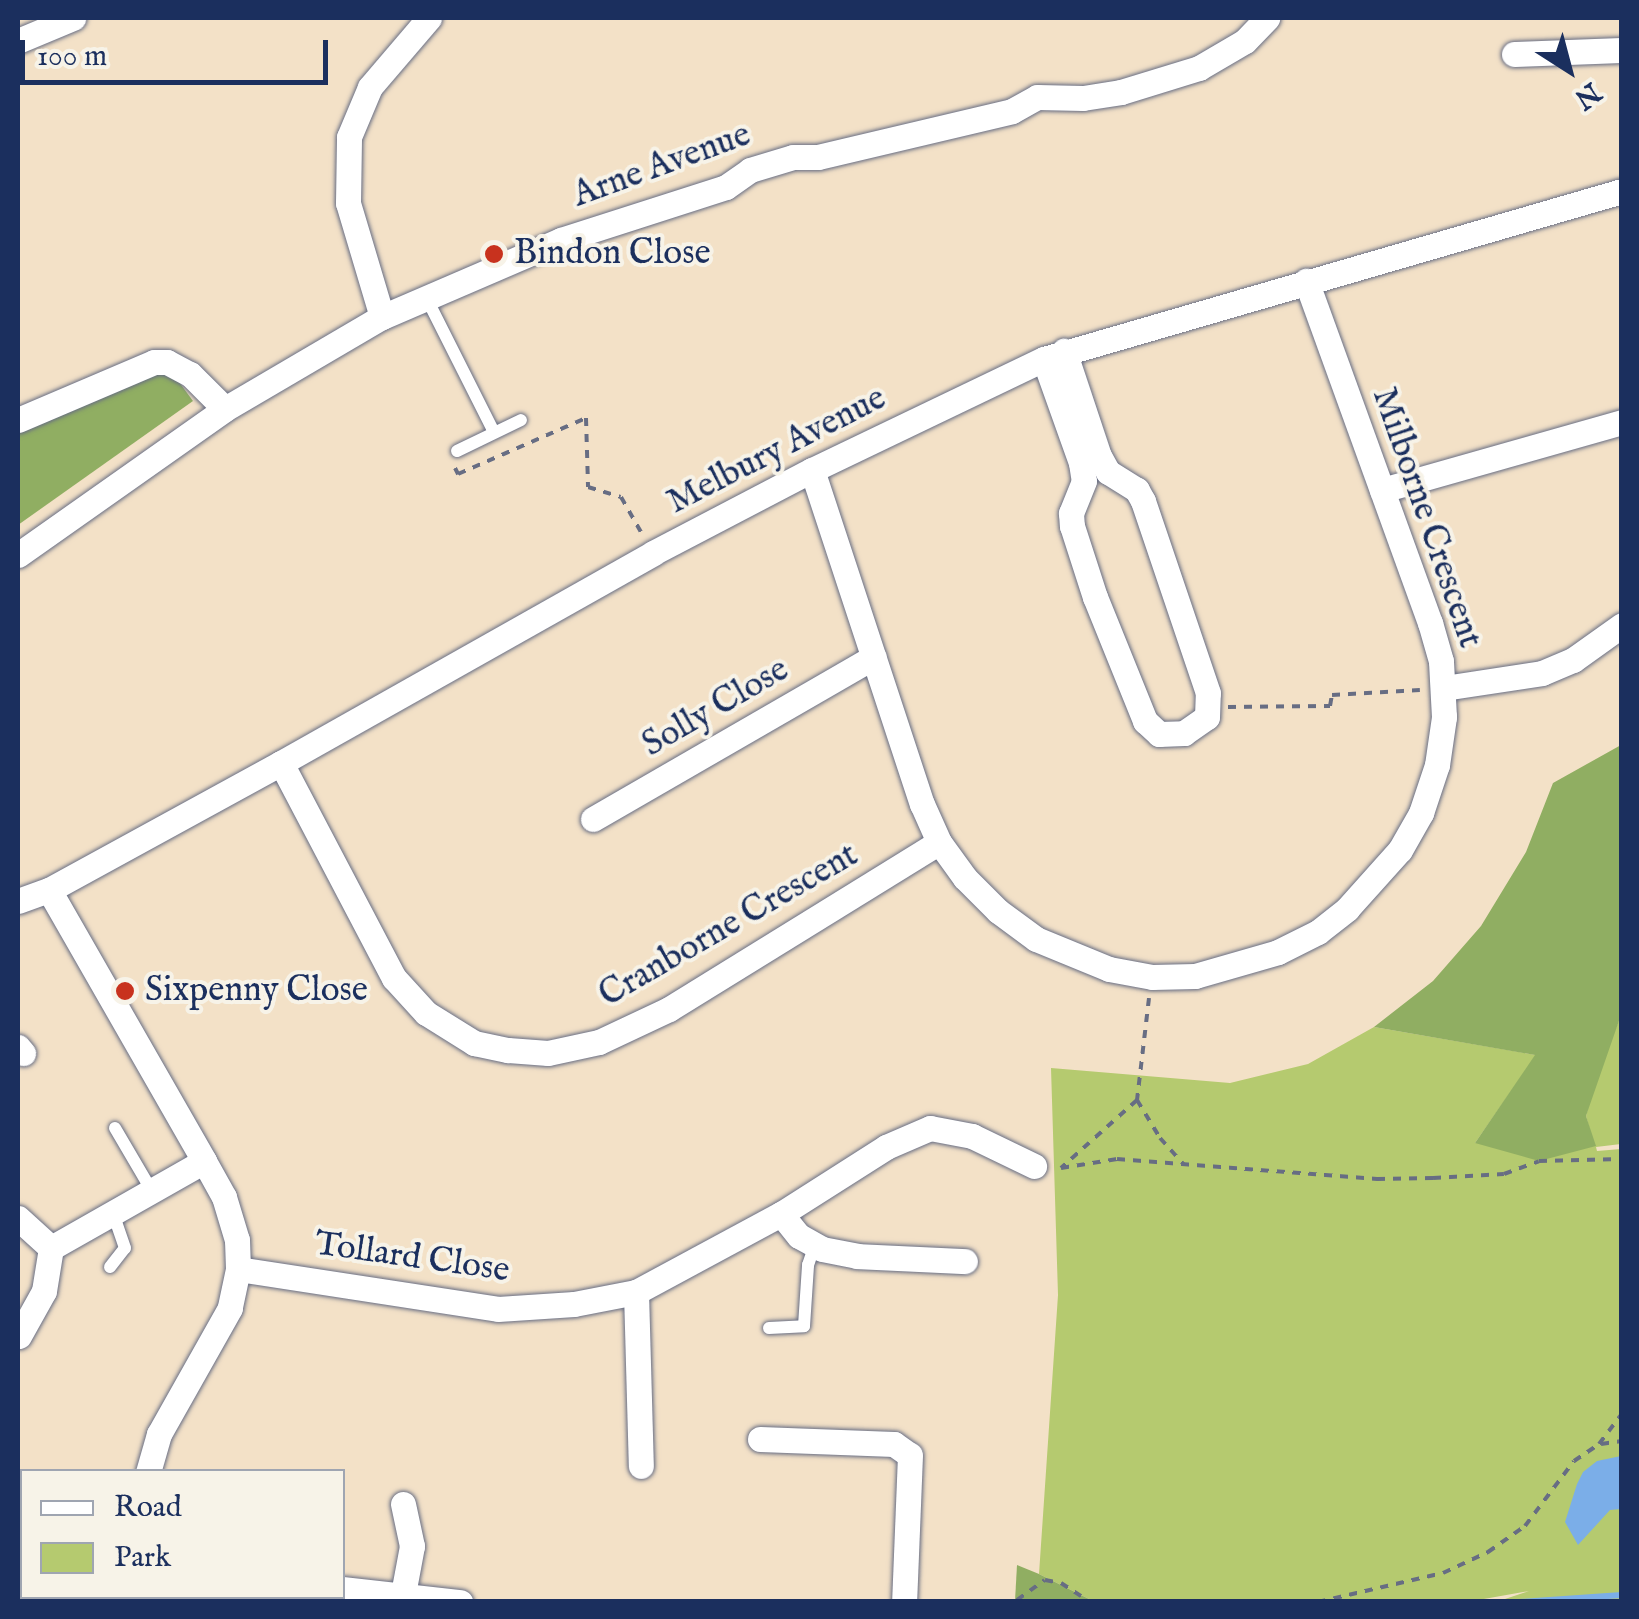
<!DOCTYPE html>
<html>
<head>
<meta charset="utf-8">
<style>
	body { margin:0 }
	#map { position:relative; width:1639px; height:1619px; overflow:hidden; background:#f3e1c7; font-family:"IM FELL English",serif }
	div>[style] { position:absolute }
	.green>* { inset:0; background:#b5ca6f }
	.forest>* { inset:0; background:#90ae62 }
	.water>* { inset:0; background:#7baee8 }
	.stream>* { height:6px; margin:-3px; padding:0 3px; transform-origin:3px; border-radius:3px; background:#7baee8 }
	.path>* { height:4px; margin-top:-2px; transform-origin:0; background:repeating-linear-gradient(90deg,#676d83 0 8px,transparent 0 16px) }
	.roads { filter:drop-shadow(0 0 2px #676d83) drop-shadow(0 0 2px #676d83) }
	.service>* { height:12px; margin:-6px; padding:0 6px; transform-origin:6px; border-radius:6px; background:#fff }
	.minor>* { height:25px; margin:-12.5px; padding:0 12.5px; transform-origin:12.5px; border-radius:12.5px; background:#fff }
	.dots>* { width:28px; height:28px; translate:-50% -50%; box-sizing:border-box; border:5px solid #f7f3e8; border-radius:50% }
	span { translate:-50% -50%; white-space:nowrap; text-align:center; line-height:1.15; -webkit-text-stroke:8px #f7f3e8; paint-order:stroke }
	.street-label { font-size:35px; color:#1b2f5e }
	.poi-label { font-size:35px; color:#1b2f5e }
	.left { translate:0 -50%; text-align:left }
	.frame { position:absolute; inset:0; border:20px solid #1b2f5e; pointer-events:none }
	.legend { position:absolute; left:20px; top:1469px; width:325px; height:130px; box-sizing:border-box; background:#f7f3e8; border:2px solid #9fa5b1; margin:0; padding:12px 18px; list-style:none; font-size:30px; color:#1b2f5e }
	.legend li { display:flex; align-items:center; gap:20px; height:50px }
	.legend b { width:50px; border:2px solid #9fa5b1 }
	.north { position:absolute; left:1519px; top:20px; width:100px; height:100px; -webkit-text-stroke:8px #f7f3e8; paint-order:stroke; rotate:144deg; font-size:28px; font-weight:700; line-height:40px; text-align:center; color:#1b2f5e }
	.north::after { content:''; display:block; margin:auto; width:35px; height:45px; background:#1b2f5e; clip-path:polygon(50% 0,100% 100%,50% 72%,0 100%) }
	.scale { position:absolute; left:20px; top:40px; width:308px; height:45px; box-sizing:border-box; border:5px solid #1b2f5e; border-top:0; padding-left:12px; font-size:30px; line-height:35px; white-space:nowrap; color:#1b2f5e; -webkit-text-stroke:8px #f7f3e8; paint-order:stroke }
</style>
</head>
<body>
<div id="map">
	<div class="green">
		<div style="clip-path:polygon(1621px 1015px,1621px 1144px,1596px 1147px,1597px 1151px,1621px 1149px,1621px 1601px,1499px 1601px,1529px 1591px,1467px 1602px,1093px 1601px,1039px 1574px,1058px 1295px,1051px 1068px,1230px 1083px,1308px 1064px,1374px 1027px,1536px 1055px,1475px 1143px,1591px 1134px,1586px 1116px,1594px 1085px)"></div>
	</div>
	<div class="forest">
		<div style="clip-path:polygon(160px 372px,179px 382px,193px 401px,18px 525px,18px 430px)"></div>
		<div style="clip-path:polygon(1621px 745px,1621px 1015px,1586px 1116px,1596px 1146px,1539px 1161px,1475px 1143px,1535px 1055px,1374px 1027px,1433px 981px,1481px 926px,1526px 852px,1553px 783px)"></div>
		<div style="clip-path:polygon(1017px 1565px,1039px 1574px,1093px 1601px,1015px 1601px)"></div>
	</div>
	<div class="water">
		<div style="clip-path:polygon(1621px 1456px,1621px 1509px,1610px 1510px,1578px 1545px,1565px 1522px,1577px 1484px,1583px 1472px,1597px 1461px)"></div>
	</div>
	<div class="stream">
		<div style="left:1519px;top:1602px;width:103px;rotate:-3.9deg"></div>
	</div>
	<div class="path">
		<div style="left:455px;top:468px;width:7px;rotate:63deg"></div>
		<div style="left:458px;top:474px;width:140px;rotate:-23.6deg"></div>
		<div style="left:586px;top:418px;width:69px;rotate:88.3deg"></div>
		<div style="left:588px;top:487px;width:34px;rotate:17deg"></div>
		<div style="left:621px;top:497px;width:40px;rotate:60.3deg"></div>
		<div style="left:1228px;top:707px;width:102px;rotate:-0.6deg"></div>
		<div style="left:1330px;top:706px;width:11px;rotate:-80deg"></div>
		<div style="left:1332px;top:695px;width:88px;rotate:-3.3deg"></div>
		<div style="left:1149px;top:998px;width:103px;rotate:96.7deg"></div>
		<div style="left:1137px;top:1100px;width:102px;rotate:138.2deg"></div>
		<div style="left:1061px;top:1168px;width:57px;rotate:-9.1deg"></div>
		<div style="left:1117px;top:1159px;width:261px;rotate:4.4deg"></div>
		<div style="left:1377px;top:1179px;width:56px;rotate:-1deg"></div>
		<div style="left:1433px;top:1178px;width:71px;rotate:-3.2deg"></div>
		<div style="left:1504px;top:1174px;width:37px;rotate:-20deg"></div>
		<div style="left:1539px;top:1161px;width:83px;rotate:-1.4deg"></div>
		<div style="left:1137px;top:1100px;width:44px;rotate:58.8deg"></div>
		<div style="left:1160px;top:1138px;width:36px;rotate:48deg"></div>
		<div style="left:1601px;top:1444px;width:21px;rotate:-8deg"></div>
		<div style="left:1017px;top:1600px;width:34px;rotate:-36deg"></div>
		<div style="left:1045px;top:1580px;width:16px;rotate:11deg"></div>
		<div style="left:1061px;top:1583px;width:35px;rotate:33deg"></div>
		<div style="left:1004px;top:1602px;width:13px"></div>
		<div style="left:1318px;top:1602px;width:128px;rotate:-13.1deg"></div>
		<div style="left:1443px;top:1573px;width:50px;rotate:-25deg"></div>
		<div style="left:1488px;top:1552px;width:45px;rotate:-35.1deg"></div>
		<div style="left:1525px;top:1526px;width:81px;rotate:-53deg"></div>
		<div style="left:1574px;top:1461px;width:30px;rotate:-34deg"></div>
		<div style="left:1599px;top:1444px;width:39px;rotate:-53deg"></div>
	</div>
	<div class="roads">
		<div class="service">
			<div style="left:427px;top:299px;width:149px;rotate:63.3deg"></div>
			<div style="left:457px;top:451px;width:71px;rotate:-25.8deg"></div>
			<div style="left:115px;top:1128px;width:73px;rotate:59.6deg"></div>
			<div style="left:110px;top:1267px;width:24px;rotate:-52deg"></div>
			<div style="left:125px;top:1248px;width:37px;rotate:-109deg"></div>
			<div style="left:769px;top:1328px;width:35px;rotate:-3deg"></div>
			<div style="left:804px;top:1326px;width:61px;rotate:-86.2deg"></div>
			<div style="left:808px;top:1265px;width:21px;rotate:-71deg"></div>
		</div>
		<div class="minor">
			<div style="left:18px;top:41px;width:60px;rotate:-22.7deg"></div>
			<div style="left:1514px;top:54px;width:108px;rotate:-2.1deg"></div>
			<div style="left:382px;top:317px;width:119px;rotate:-106.6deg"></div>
			<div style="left:348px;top:203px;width:66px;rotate:-89.1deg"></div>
			<div style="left:349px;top:137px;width:54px;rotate:-67.2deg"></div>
			<div style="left:370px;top:87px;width:91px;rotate:-49.5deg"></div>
			<div style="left:1044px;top:359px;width:110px;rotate:70.4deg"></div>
			<div style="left:1081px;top:463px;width:18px;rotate:81deg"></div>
			<div style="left:1084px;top:481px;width:35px;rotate:112deg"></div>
			<div style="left:1071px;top:513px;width:13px;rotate:86deg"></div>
			<div style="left:1072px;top:526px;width:75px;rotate:72.1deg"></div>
			<div style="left:1095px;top:597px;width:134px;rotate:68deg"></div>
			<div style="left:1145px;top:721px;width:19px;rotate:43deg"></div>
			<div style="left:1159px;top:734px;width:25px;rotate:-2deg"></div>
			<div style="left:1184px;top:733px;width:28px;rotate:-35deg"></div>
			<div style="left:1207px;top:717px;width:24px;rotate:-88deg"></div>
			<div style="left:1208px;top:693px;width:203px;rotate:-108.7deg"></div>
			<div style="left:1143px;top:501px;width:13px;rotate:-119deg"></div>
			<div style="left:1137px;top:490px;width:34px;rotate:-148deg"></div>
			<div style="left:1108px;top:472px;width:18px;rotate:-119deg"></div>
			<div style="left:1099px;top:456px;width:111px;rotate:-108.4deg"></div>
			<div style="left:18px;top:420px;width:148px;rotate:-23.1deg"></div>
			<div style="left:154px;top:362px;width:13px"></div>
			<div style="left:167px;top:362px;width:26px;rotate:28deg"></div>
			<div style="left:190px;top:374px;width:49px;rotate:45deg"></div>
			<div style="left:812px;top:470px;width:352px;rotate:71.8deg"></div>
			<div style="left:922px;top:804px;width:42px;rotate:65.9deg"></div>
			<div style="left:939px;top:842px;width:44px;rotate:54.2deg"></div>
			<div style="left:965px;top:878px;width:47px;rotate:45deg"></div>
			<div style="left:998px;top:911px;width:47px;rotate:36.4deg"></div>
			<div style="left:1036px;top:939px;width:79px;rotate:22.3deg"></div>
			<div style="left:1109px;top:969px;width:44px;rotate:10.5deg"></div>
			<div style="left:1152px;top:977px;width:43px;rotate:-1.3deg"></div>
			<div style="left:1195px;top:976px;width:86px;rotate:-16.1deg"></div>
			<div style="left:1278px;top:952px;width:45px;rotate:-26.6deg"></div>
			<div style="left:1318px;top:932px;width:37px;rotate:-38deg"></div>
			<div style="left:1347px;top:909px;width:79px;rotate:-48.1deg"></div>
			<div style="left:1400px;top:850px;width:43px;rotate:-60.4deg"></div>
			<div style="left:1421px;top:813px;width:51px;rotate:-71.6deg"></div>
			<div style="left:1437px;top:765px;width:49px;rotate:-81.7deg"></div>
			<div style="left:1444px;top:717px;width:56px;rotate:-93.1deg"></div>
			<div style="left:1441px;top:661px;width:40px;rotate:-106deg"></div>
			<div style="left:1430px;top:623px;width:364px;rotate:-109.9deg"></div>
			<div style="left:1382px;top:490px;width:249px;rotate:-15.8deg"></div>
			<div style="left:18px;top:555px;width:253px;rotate:-35.2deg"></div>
			<div style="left:225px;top:409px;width:182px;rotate:-30.4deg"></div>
			<div style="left:382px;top:317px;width:195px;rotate:-23.3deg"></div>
			<div style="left:561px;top:240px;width:173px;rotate:-17.8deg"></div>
			<div style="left:726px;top:187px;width:29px;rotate:-35deg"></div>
			<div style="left:750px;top:170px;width:45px;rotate:-16.8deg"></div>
			<div style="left:793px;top:157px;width:25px"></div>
			<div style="left:818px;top:157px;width:199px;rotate:-13.3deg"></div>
			<div style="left:1012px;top:111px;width:29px;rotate:-29deg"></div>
			<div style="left:1037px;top:97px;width:46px;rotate:1.2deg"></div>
			<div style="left:1083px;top:98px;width:38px;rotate:-9deg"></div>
			<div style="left:1121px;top:92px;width:82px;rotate:-17.1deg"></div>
			<div style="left:1199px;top:68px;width:53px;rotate:-30.4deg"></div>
			<div style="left:1245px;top:41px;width:32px;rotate:-46deg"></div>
			<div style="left:1444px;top:688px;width:99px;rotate:-8.7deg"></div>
			<div style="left:1542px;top:673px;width:34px;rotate:-23deg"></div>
			<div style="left:1573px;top:660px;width:60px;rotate:-35.5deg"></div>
			<div style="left:281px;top:763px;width:243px;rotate:62.3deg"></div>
			<div style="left:394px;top:978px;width:47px;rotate:47.6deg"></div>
			<div style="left:426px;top:1013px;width:57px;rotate:32deg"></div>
			<div style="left:474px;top:1043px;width:35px;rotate:12deg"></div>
			<div style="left:508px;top:1050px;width:40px;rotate:4.3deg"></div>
			<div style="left:548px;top:1053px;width:52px;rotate:-12.2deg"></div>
			<div style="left:599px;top:1042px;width:77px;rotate:-25.2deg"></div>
			<div style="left:669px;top:1009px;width:317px;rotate:-31.7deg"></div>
			<div style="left:593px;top:819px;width:324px;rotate:-30deg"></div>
			<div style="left:49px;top:890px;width:312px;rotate:60.2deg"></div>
			<div style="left:204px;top:1161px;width:41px;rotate:60.9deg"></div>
			<div style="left:224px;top:1197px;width:45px;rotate:73.2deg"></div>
			<div style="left:237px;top:1240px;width:29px;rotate:88deg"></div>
			<div style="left:238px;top:1269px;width:40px;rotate:102deg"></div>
			<div style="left:230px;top:1308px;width:145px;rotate:119.4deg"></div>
			<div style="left:159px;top:1434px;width:40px;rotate:106deg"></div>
			<div style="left:18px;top:901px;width:33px;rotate:-20deg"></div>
			<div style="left:49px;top:890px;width:264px;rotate:-28.7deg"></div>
			<div style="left:281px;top:763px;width:427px;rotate:-29.4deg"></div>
			<div style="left:653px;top:553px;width:179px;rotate:-27.6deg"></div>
			<div style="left:812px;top:470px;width:257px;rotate:-25.6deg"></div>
			<div style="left:1044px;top:359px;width:602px;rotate:-16.21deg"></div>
			<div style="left:18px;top:1047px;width:8px;rotate:50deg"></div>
			<div style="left:781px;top:1214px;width:28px;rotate:51deg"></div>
			<div style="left:799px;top:1236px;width:26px;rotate:29deg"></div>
			<div style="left:822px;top:1249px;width:36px;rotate:11deg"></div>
			<div style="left:857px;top:1256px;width:108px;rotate:2.7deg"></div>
			<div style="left:18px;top:1218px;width:45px;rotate:42.3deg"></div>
			<div style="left:51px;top:1248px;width:176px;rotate:-29.6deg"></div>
			<div style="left:238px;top:1269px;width:263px;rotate:8.7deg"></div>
			<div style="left:498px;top:1309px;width:76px;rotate:-3.8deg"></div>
			<div style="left:574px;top:1304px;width:63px;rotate:-11deg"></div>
			<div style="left:636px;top:1292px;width:165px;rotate:-28.3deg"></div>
			<div style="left:781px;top:1214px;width:125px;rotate:-32.5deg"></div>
			<div style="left:886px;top:1147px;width:48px;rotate:-23.4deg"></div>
			<div style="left:930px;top:1128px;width:43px;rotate:10.8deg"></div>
			<div style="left:972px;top:1136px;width:69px;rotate:25.8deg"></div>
			<div style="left:636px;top:1292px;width:174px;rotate:88.4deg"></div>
			<div style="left:19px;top:1336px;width:51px;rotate:-60.9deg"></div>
			<div style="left:44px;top:1291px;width:44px;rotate:-80.8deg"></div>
			<div style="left:760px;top:1439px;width:134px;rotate:2.1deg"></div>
			<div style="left:894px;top:1444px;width:19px;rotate:35deg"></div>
			<div style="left:910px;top:1455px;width:147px;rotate:92.3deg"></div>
			<div style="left:403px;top:1504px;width:43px;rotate:77.9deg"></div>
			<div style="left:412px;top:1546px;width:49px;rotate:100.6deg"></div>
			<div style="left:342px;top:1589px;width:119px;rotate:6.3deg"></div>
			<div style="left:77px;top:1602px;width:6px;rotate:-72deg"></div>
			<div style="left:301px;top:1602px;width:6px;rotate:-90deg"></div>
		</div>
	</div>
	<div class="dots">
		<div style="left:494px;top:254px;background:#c8321e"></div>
		<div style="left:125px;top:991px;background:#c8321e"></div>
	</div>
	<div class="street-label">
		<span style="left:662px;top:166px;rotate:-20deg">Arne Avenue</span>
		<span style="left:777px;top:451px;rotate:-27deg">Melbury Avenue</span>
		<span style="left:1426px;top:518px;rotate:71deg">Milborne Crescent</span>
		<span style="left:716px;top:708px;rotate:-30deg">Solly Close</span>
		<span style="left:729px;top:926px;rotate:-30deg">Cranborne Crescent</span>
		<span style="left:412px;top:1258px;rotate:8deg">Tollard Close</span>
	</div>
	<div class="poi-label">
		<span class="left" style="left:514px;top:254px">Bindon Close</span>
		<span class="left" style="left:145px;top:991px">Sixpenny Close</span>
	</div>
	<div class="frame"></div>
	<ul class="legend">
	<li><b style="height:12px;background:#fff"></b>Road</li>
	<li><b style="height:28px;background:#b5ca6f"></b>Park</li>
	</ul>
	<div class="north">N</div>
	<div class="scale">100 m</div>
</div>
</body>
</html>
